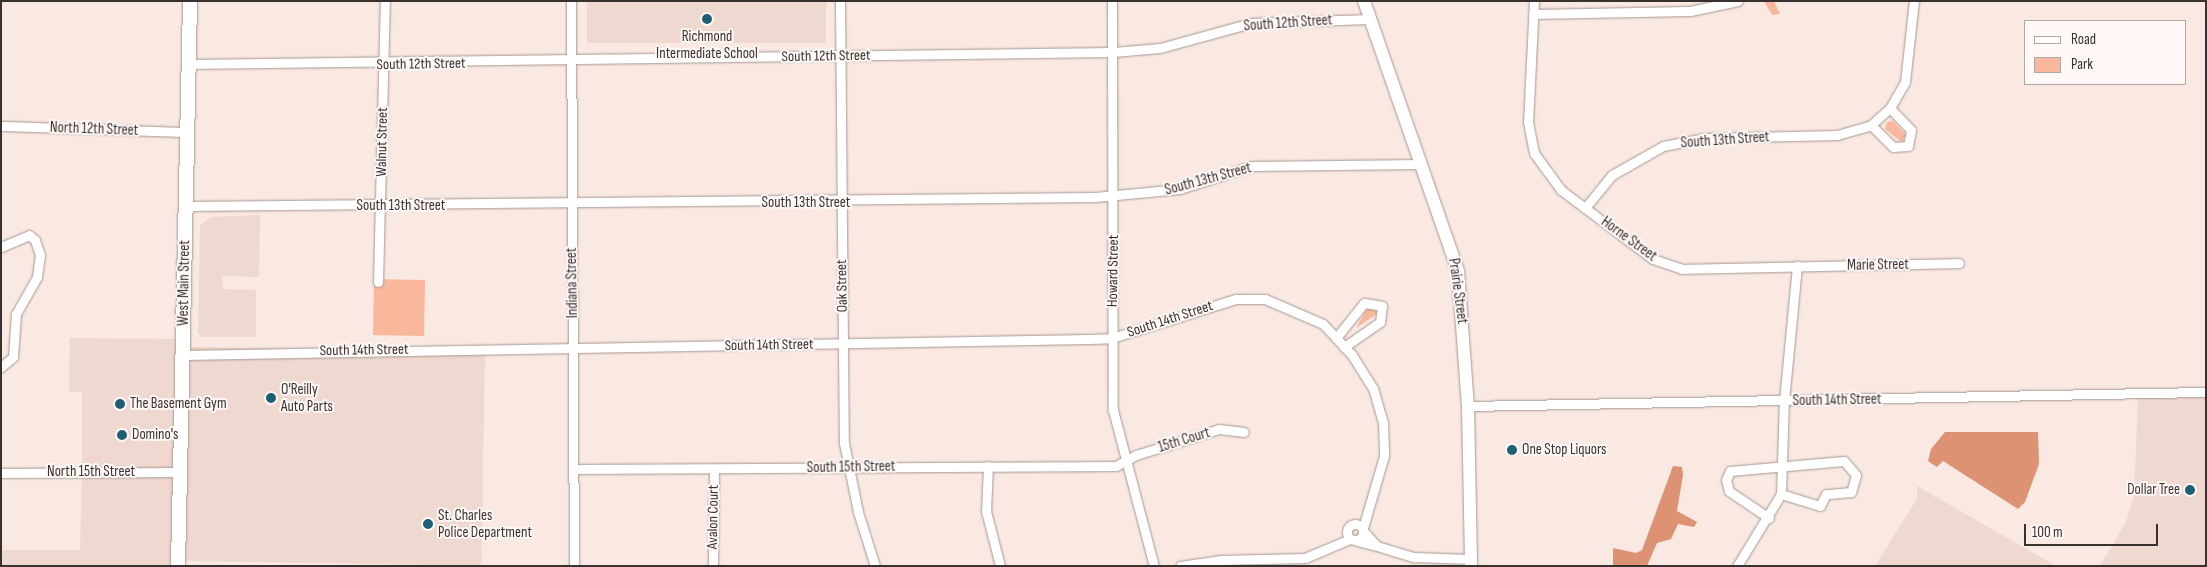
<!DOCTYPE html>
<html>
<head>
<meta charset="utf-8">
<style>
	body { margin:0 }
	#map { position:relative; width:2207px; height:567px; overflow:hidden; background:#f9e9e2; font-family:"Sofia Sans Condensed",sans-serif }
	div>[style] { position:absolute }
	.built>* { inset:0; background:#efd8cf; transform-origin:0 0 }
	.green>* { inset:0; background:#f9b79c; transform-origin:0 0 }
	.water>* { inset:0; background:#dc9273 }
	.roads { filter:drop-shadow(0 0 1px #a69791) drop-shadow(0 0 1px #a69791) }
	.street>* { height:9px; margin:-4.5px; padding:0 4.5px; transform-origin:4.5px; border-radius:4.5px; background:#fff }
	.street>.ring { margin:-4.5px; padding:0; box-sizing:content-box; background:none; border:9px solid #fff; border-radius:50% }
	.secondary>* { height:12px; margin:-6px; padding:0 6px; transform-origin:6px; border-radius:6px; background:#fff }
	.primary>* { height:14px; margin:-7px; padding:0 7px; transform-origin:7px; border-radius:7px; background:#fff }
	.dots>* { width:14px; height:14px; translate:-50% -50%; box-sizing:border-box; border:2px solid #fff8f6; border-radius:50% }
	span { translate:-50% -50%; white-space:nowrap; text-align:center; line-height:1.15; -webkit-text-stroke:4px #fff8f6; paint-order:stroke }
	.street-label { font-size:15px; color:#37312f }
	.poi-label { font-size:15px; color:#37312f }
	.left { translate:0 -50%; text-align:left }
	.right { translate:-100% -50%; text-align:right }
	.frame { position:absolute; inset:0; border:2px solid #37312f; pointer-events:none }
	.legend { position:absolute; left:2024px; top:20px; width:162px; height:65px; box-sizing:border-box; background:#fff8f6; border:1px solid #afa8a6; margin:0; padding:6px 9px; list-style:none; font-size:15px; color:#37312f }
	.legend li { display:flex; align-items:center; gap:10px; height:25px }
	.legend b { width:25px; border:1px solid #afa8a6 }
	.scale { position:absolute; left:2024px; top:524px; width:134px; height:22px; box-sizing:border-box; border:2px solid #37312f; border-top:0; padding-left:6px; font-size:15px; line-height:18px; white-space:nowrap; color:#37312f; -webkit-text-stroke:4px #fff8f6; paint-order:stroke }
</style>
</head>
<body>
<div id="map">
	<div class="built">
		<div style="left:587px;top:1px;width:239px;height:42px"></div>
		<div style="clip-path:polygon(260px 215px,259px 277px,222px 276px,223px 289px,256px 290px,256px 337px,202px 337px,198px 333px,200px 225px,211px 217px)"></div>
		<div style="clip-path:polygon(70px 338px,180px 339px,179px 470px,82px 470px,82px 392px,69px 392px)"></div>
		<div style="left:485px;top:352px;width:214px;height:298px;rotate:91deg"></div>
		<div style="clip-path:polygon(2206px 396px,2206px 566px,2100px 566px,2126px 522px,2134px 495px,2138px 397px)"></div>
		<div style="clip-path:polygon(82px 474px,179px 475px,176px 566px,1px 566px,1px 550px,80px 550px)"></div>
		<div style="clip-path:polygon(1917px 486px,2056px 566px,1875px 566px,1917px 499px)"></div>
	</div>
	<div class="green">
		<div style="clip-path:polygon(1764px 1px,1774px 1px,1780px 14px,1772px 15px)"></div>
		<div style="clip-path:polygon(1893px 121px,1906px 135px,1902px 142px,1885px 129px,1887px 122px)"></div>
		<div style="left:374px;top:279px;width:51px;height:56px;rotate:1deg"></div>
		<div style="clip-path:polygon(1368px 307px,1376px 308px,1377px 314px,1356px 328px)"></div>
	</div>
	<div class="water">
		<div style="clip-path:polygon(1945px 432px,2038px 432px,2039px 464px,2025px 502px,2018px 509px,1943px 461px,1937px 467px,1928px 461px,1931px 449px)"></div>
		<div style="clip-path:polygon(1673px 466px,1682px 467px,1683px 475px,1677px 511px,1697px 522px,1694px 527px,1678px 524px,1671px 539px,1657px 543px,1647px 566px,1613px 566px,1613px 548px,1636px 553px,1642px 550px)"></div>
	</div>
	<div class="roads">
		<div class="street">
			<div style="left:571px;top:1px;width:565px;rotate:89.7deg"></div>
			<div style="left:840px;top:1px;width:442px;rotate:89.5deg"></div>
			<div style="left:844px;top:443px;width:70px;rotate:78.5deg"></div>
			<div style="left:858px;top:512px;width:57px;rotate:72.5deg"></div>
			<div style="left:1112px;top:1px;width:409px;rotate:89.9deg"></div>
			<div style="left:1113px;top:410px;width:161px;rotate:75.3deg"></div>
			<div style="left:1534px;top:1px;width:121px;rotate:92.8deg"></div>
			<div style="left:1528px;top:122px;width:32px;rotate:79deg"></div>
			<div style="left:1534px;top:153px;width:46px;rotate:53.9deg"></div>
			<div style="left:1561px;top:190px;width:115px;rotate:36.9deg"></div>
			<div style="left:1653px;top:259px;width:31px;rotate:19deg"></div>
			<div style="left:1682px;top:269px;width:277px;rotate:-1.2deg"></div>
			<div style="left:1533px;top:14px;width:157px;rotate:-1.1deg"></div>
			<div style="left:1690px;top:11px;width:49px;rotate:-11.8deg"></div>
			<div style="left:188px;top:64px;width:925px;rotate:-0.74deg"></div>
			<div style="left:1113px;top:52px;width:47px;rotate:-4.9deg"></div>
			<div style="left:1160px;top:48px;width:94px;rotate:-15.4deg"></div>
			<div style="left:1251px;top:23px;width:119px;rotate:-1.9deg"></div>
			<div style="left:1871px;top:125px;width:31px;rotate:45deg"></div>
			<div style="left:1893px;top:147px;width:15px;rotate:-4deg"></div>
			<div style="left:1908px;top:146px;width:16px;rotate:-79deg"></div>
			<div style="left:1911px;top:130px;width:30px;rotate:-134deg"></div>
			<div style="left:1px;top:126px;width:185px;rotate:1.9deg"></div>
			<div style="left:185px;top:206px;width:910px;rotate:-0.57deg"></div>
			<div style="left:1095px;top:197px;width:85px;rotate:-5.4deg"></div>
			<div style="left:1180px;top:189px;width:75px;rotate:-17.9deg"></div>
			<div style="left:1251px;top:166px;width:171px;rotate:-0.7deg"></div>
			<div style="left:1585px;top:208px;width:43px;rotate:-50.7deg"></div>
			<div style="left:1612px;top:175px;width:59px;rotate:-29.6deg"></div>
			<div style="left:1663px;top:146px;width:43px;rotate:-10.8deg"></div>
			<div style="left:1705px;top:138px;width:132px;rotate:-1.3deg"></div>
			<div style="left:1837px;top:135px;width:35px;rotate:-16deg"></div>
			<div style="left:1871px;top:125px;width:25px;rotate:-42deg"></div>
			<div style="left:1890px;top:108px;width:30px;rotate:-60deg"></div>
			<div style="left:1905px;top:82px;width:81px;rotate:-83.7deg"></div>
			<div style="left:1px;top:247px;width:30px;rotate:-23deg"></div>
			<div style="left:29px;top:235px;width:8px;rotate:40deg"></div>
			<div style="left:35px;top:240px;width:16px;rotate:72deg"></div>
			<div style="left:40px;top:255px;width:22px;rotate:98deg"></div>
			<div style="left:37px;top:277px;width:43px;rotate:119.6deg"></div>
			<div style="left:16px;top:314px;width:43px;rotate:94deg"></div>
			<div style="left:13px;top:357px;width:16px;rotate:140deg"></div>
			<div style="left:378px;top:282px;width:281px;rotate:-88.6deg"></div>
			<div style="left:1336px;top:338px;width:45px;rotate:-51.3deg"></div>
			<div style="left:1364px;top:303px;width:18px;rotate:9deg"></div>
			<div style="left:1382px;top:306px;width:16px;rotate:97deg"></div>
			<div style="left:1380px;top:322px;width:44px;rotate:145.2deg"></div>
			<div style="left:183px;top:355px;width:906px;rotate:-1.01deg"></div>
			<div style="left:1089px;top:339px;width:23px;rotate:-2deg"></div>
			<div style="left:1112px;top:338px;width:130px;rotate:-17.5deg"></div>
			<div style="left:1236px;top:299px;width:29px"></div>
			<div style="left:1265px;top:299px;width:63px;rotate:23.3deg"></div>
			<div style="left:1323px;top:324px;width:42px;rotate:46.9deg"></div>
			<div style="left:1352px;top:355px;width:39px;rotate:58deg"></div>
			<div style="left:1373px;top:388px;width:36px;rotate:74deg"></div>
			<div style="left:1383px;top:423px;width:33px;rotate:88deg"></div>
			<div style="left:1384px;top:456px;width:75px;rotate:106.3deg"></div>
			<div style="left:1468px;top:406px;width:738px;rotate:-1.09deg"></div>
			<div style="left:988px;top:466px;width:45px;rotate:92.5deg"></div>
			<div style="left:986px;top:511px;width:57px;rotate:75.7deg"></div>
			<div style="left:574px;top:469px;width:542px;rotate:-0.32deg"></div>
			<div style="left:1116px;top:466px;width:23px;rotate:-29deg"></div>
			<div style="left:1136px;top:455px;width:87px;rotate:-17.4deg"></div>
			<div style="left:1219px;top:429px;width:25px;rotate:7deg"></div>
			<div style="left:1px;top:473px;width:180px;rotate:-0.3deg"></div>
			<div style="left:1769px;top:518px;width:48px;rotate:-146deg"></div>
			<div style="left:1729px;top:491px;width:11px;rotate:-105deg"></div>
			<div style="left:1726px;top:480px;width:10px;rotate:-66deg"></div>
			<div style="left:1730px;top:471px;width:114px;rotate:-5deg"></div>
			<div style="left:1844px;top:461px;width:18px;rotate:49deg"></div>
			<div style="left:1856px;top:475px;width:18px;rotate:106deg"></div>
			<div style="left:1851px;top:492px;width:25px;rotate:175deg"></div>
			<div style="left:1826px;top:494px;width:13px;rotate:117deg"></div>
			<div style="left:1820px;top:506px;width:41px;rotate:-162.9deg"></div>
			<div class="ring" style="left:1347px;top:524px;width:7px;height:7px"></div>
			<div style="left:1357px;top:541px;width:21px;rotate:14deg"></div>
			<div style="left:1377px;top:546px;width:19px;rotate:-133deg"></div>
			<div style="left:1377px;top:546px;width:39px;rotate:17deg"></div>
			<div style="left:1414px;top:557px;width:57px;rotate:2deg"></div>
			<div style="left:713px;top:566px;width:97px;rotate:-89.4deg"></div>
			<div style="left:1180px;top:566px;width:40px;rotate:-8.5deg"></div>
			<div style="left:1220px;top:560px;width:85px;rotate:-1.3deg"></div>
			<div style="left:1305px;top:558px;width:49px;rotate:-22.9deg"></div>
			<div style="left:1737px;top:566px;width:84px;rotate:-58.6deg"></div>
			<div style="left:1781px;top:494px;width:93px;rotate:-88.2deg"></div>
			<div style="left:1784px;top:401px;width:136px;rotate:-84.5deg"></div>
		</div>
		<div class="secondary">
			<div style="left:1364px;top:1px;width:286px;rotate:70.8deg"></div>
			<div style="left:1458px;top:271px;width:135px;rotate:85.8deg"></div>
			<div style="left:1468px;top:406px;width:160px;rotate:88.9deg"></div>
		</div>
		<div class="primary">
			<div style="left:178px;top:566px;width:565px;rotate:-88.78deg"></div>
		</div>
	</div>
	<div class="dots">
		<div style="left:707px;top:19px;background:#1e5f74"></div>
		<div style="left:271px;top:398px;background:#1e5f74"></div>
		<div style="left:120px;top:404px;background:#1e5f74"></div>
		<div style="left:122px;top:435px;background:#1e5f74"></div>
		<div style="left:1512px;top:450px;background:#1e5f74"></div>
		<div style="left:2190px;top:490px;background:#1e5f74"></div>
		<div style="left:428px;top:524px;background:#1e5f74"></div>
	</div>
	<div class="street-label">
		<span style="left:1288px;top:23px;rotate:-4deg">South 12th Street</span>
		<span style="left:826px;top:56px;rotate:-1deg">South 12th Street</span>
		<span style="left:421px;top:64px;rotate:-1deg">South 12th Street</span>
		<span style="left:94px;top:129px;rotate:2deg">North 12th Street</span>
		<span style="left:1725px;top:140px;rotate:-4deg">South 13th Street</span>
		<span style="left:382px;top:142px;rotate:-89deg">Walnut Street</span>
		<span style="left:1208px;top:179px;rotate:-15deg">South 13th Street</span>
		<span style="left:806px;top:203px">South 13th Street</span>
		<span style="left:401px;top:206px">South 13th Street</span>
		<span style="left:1629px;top:239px;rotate:36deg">Horne Street</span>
		<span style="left:1878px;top:265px;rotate:-1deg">Marie Street</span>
		<span style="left:1113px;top:271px;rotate:-89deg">Howard Street</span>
		<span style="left:184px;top:283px;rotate:-89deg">West Main Street</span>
		<span style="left:572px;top:283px;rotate:-91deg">Indiana Street</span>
		<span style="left:842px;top:286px;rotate:-91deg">Oak Street</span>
		<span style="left:1458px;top:291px;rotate:82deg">Prairie Street</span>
		<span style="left:1170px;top:319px;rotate:-18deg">South 14th Street</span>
		<span style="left:769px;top:345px;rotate:-1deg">South 14th Street</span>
		<span style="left:364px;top:350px;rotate:-1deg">South 14th Street</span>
		<span style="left:1837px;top:400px;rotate:-1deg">South 14th Street</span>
		<span style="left:1184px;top:440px;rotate:-17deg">15th Court</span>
		<span style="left:851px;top:467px;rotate:-1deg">South 15th Street</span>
		<span style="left:91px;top:472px">North 15th Street</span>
		<span style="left:713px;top:517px;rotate:-89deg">Avalon Court</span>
	</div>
	<div class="poi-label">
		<span style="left:707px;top:45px">Richmond<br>Intermediate School</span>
		<span class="left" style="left:281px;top:398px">O'Reilly<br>Auto Parts</span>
		<span class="left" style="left:130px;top:404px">The Basement Gym</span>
		<span class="left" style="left:132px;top:435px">Domino's</span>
		<span class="left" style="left:1522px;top:450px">One Stop Liquors</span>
		<span class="right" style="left:2180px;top:490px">Dollar Tree</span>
		<span class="left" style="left:438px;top:524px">St. Charles<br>Police Department</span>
	</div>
	<div class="frame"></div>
	<ul class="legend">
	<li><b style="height:6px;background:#fff"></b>Road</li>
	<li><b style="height:14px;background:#f9b79c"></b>Park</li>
	</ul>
	<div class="scale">100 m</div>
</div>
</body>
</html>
